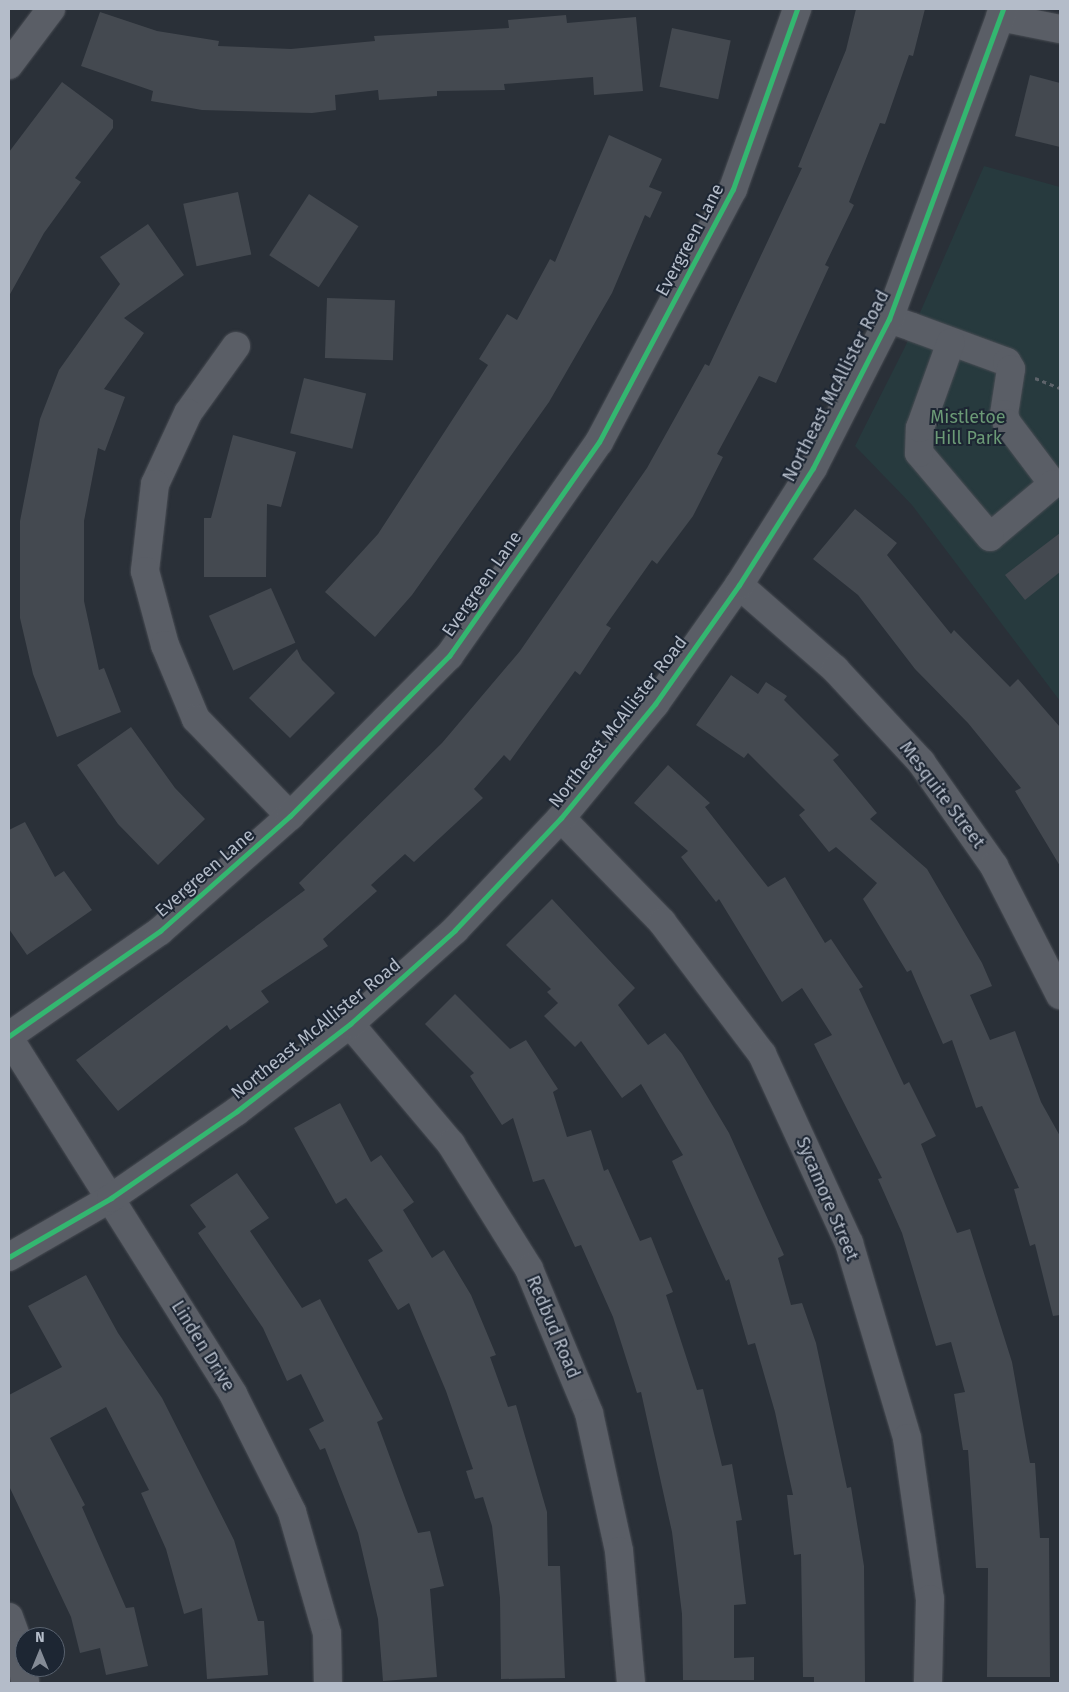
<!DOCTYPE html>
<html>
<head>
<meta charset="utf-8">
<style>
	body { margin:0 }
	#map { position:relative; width:1069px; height:1692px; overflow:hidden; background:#2a3038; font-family:"Fira Sans",sans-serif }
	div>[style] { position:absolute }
	.green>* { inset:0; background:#273a3e }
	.building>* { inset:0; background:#444950; transform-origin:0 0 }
	.path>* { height:3px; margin-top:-1.5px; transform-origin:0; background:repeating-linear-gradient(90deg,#5d636a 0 4px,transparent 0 8px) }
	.roads { filter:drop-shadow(0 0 1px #484c53) drop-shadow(0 0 1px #484c53) }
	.minor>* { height:28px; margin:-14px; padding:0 14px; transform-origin:14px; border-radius:14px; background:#5a5e66 }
	.cycleway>* { height:5px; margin:-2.5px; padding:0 2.5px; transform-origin:2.5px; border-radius:2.5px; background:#33b770 }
	span { translate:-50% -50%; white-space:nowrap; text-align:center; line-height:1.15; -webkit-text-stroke:4px #1d2633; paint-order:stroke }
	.street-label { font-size:18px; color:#b4bcc9 }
	.park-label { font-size:18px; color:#6b9a76 }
	.frame { position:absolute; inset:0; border:10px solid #b4bcc9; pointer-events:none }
	.north { position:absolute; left:15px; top:1627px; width:50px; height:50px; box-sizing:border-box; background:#1d2633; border:1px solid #59626f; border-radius:50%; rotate:0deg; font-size:14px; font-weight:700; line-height:20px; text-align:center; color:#b4bcc9 }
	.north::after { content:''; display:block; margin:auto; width:18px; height:22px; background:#848b96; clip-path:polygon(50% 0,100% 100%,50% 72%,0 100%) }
</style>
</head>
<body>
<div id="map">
	<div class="green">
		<div style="clip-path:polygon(984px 166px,1060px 187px,1060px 701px,912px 505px,855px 446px,905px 347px)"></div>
	</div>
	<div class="building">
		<div style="clip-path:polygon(856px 9px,925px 9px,913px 56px,909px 55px,885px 124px,880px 123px,849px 202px,854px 205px,825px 265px,829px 267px,776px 383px,759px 376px,717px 454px,723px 457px,693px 516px,657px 564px,652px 560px,606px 625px,611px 628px,580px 675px,575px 671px,510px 761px,504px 755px,474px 789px,483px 798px,414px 862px,405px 854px,371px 885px,377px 891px,323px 939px,328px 946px,261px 991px,269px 1002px,230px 1030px,227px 1025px,118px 1111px,76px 1060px,305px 890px,299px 883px,442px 743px,520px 651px,647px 468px,705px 364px,709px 366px,802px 168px,798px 167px,846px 50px)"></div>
		<div style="clip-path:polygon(100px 12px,157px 31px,219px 41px,218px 46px,291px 49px,375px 41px,374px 36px,509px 28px,508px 20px,566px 15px,567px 23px,636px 17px,643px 91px,594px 95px,593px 77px,504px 84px,505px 90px,437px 91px,437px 96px,379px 100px,378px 90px,335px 95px,336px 110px,312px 113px,202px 110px,151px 101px,153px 91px,81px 66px)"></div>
		<div style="left:672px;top:28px;width:60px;height:60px;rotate:12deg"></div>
		<div style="clip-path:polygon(1030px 75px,1060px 83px,1060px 147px,1015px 136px)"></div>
		<div style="clip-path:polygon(62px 82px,113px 120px,113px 128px,75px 178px,81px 182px,44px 233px,9px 296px,9px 152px)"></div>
		<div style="clip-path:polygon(609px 135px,662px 159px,649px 187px,662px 192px,650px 218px,645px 215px,612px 293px,549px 402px,412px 595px,375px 637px,325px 592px,378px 534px,488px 365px,479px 359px,507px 314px,517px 320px,550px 259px,555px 262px)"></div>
		<div style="left:238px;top:192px;width:64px;height:56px;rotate:78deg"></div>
		<div style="left:309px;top:194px;width:59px;height:73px;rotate:33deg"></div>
		<div style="clip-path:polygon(148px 224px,184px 275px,124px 318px,144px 333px,104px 389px,125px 397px,105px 451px,98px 448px,84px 521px,84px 601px,99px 670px,104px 668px,121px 712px,57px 737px,33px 674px,20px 618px,20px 521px,40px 419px,59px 370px,120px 284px,100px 257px)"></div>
		<div style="left:327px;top:298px;width:68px;height:60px;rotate:2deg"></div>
		<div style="left:304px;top:378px;width:64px;height:57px;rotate:14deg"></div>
		<div style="clip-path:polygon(233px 435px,296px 452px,281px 507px,267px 504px,266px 577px,204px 577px,204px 518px,211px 518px)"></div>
		<div style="clip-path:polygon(855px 509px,897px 543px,887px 555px,951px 634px,954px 630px,1010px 687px,1018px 679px,1060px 727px,1060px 866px,1015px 791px,1021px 788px,968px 723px,915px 669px,858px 595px,813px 559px)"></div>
		<div style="clip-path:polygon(1060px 533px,1060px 572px,1025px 600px,1005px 575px)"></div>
		<div style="left:271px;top:588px;width:60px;height:68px;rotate:66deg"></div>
		<div style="clip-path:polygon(297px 649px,302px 660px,335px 693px,290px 738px,249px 698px)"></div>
		<div style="clip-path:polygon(731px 675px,758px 694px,766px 682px,787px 696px,784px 700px,839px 755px,833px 760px,877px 813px,870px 819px,927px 869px,982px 963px,992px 986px,970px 995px,990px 1040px,1015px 1031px,1041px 1102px,1060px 1136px,1060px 1315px,1053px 1316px,1035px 1244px,1030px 1246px,1014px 1189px,1019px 1188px,982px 1106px,976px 1108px,952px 1040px,943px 1044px,911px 970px,907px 972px,863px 899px,877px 883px,836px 847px,829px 852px,799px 815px,805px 810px,748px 753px,744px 758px,696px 725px)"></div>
		<div style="clip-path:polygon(131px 727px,175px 788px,205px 819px,158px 865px,118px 824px,77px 765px)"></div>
		<div style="clip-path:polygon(668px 765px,710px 803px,705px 807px,768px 887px,785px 877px,825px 943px,831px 939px,863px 987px,859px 989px,904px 1085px,909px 1082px,936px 1136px,921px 1144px,957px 1233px,970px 1229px,1012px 1362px,1030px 1463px,1035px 1463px,1040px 1538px,1049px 1538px,1050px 1677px,987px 1677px,988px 1568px,976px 1568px,968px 1450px,963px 1450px,954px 1394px,965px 1392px,951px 1342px,936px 1346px,902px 1233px,878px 1179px,882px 1178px,814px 1044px,832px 1035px,802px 988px,782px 1002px,719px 899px,716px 902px,681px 857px,688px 851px,634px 803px)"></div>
		<div style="clip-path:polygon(25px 822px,55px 877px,64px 871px,92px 910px,27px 955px,9px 929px,9px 830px)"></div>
		<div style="clip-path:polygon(552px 899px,635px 988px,618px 1005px,648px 1045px,665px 1033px,682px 1054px,729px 1133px,784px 1255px,778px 1258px,791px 1305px,802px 1303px,816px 1343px,847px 1488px,851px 1487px,864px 1566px,865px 1683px,814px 1683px,814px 1677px,803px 1677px,801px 1554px,794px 1555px,787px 1495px,793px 1495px,775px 1412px,755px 1343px,748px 1345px,729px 1279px,726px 1281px,672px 1161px,683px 1155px,641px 1084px,622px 1098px,581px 1041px,575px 1047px,544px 1016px,558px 1003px,547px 992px,551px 989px,506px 945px)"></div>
		<div style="clip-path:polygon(455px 994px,510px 1049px,526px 1040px,558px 1089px,553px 1092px,567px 1137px,591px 1130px,604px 1171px,608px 1169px,640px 1241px,651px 1237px,673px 1292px,666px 1295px,697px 1390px,703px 1389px,722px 1466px,732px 1464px,742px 1520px,736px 1521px,746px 1604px,734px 1605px,734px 1658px,754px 1657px,754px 1680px,683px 1680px,682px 1614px,672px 1532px,641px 1392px,637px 1393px,613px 1317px,581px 1245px,575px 1247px,544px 1179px,533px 1182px,513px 1118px,502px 1125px,470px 1076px,474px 1073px,425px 1024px)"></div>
		<div style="clip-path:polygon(340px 1103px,371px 1162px,381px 1155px,414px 1202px,403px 1210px,432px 1258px,444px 1250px,471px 1295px,496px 1355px,490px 1357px,508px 1407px,516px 1405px,547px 1512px,548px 1566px,560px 1566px,565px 1678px,501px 1679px,500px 1598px,492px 1526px,483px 1497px,475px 1499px,466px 1471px,473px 1469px,446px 1391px,409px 1303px,398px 1310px,368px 1260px,383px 1251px,346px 1198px,336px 1204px,294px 1128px)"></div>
		<div style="clip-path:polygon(237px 1173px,269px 1218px,250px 1231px,302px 1308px,320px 1299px,383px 1419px,377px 1422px,418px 1533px,430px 1531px,444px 1586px,430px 1589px,437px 1677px,383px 1681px,378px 1619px,358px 1533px,325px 1448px,320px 1450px,309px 1429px,324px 1421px,301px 1374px,287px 1381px,263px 1328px,198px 1233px,206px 1227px,190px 1205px)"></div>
		<div style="clip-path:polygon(86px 1275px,118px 1333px,162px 1398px,234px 1540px,258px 1621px,264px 1621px,268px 1675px,207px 1679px,202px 1608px,184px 1614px,166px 1549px,141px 1493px,149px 1490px,106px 1407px,50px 1438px,85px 1505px,82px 1507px,126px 1608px,134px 1607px,148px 1666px,106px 1675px,100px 1648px,80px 1653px,71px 1617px,9px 1486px,9px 1395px,62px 1367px,28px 1306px)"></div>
	</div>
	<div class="path">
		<div style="left:1035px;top:378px;width:27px;rotate:22deg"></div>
	</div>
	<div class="roads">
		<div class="minor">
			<div style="left:1000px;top:17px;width:61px;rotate:11.3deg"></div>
			<div style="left:9px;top:65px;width:70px;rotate:-53.1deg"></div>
			<div style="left:889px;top:319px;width:24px;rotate:19deg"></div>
			<div style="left:912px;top:327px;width:101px;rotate:20.2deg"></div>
			<div style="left:1007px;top:362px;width:8px;rotate:60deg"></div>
			<div style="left:1011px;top:369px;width:46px;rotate:98.8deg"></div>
			<div style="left:1004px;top:414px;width:9px;rotate:72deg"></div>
			<div style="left:1007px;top:423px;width:76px;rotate:53deg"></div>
			<div style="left:1053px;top:484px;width:82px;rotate:139.9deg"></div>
			<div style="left:990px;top:537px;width:110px;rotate:-130.2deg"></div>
			<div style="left:919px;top:453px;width:25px;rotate:-88deg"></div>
			<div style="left:920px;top:428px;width:91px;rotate:-70.2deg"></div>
			<div style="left:236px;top:346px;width:82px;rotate:125.6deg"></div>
			<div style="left:188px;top:413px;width:78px;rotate:114.9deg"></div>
			<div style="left:155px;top:484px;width:88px;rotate:96.6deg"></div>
			<div style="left:145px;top:571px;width:77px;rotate:74.9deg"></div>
			<div style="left:165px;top:645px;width:80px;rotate:67.3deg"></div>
			<div style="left:196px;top:719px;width:135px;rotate:45.9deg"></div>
			<div style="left:739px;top:585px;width:128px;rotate:41.2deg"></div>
			<div style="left:835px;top:669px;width:127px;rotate:47.2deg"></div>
			<div style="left:921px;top:762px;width:127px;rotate:54.9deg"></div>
			<div style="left:994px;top:866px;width:145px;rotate:62.9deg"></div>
			<div style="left:561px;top:818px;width:145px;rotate:45.8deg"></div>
			<div style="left:662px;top:922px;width:166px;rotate:52.9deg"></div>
			<div style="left:762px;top:1054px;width:208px;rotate:65.3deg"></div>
			<div style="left:849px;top:1243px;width:203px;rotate:73.4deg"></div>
			<div style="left:907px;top:1438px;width:163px;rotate:81.9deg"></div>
			<div style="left:930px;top:1599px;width:84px;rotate:91.4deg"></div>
			<div style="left:350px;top:1024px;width:157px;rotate:49.9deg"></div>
			<div style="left:451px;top:1144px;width:147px;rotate:58deg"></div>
			<div style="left:529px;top:1269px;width:156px;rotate:67.4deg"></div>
			<div style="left:589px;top:1413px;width:141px;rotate:77.7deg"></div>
			<div style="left:619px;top:1551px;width:133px;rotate:84.8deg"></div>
			<div style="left:9px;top:1036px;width:184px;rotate:-34.8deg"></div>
			<div style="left:160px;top:931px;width:174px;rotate:-41.5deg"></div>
			<div style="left:290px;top:816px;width:226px;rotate:-45.2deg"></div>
			<div style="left:449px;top:656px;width:261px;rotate:-55deg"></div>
			<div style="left:599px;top:442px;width:286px;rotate:-62.1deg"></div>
			<div style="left:733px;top:189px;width:191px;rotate:-70.4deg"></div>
			<div style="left:9px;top:1038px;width:421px;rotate:57.8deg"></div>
			<div style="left:233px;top:1394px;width:132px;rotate:63.4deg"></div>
			<div style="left:292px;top:1512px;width:126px;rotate:73.9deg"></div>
			<div style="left:327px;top:1633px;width:50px;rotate:88.9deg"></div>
			<div style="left:9px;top:1257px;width:118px;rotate:-30deg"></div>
			<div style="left:111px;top:1198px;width:153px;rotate:-34.6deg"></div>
			<div style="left:237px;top:1111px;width:143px;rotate:-37.6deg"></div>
			<div style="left:350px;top:1024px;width:141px;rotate:-41.8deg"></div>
			<div style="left:455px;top:930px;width:154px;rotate:-46.6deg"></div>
			<div style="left:561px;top:818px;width:148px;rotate:-50.5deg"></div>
			<div style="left:655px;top:704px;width:146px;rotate:-54.8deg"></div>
			<div style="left:739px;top:585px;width:138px;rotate:-57.7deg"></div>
			<div style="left:813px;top:468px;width:167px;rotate:-63deg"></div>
			<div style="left:889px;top:319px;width:330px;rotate:-69.8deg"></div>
			<div style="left:9px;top:1617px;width:29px;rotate:70deg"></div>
			<div style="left:19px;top:1644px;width:39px;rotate:81deg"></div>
		</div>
	</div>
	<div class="cycleway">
		<div style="left:9px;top:1036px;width:184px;rotate:-34.8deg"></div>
		<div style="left:160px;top:931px;width:174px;rotate:-41.5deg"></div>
		<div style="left:290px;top:816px;width:226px;rotate:-45.2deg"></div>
		<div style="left:449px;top:656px;width:261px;rotate:-55deg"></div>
		<div style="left:599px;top:442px;width:286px;rotate:-62.1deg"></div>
		<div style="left:733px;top:189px;width:191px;rotate:-70.4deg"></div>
		<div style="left:9px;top:1257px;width:118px;rotate:-30deg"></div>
		<div style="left:111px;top:1198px;width:153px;rotate:-34.6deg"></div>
		<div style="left:237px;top:1111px;width:143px;rotate:-37.6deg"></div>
		<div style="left:350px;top:1024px;width:141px;rotate:-41.8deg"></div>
		<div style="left:455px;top:930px;width:154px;rotate:-46.6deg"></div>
		<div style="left:561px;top:818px;width:148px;rotate:-50.5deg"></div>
		<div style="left:655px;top:704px;width:146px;rotate:-54.8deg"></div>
		<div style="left:739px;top:585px;width:138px;rotate:-57.7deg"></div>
		<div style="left:813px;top:468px;width:167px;rotate:-63deg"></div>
		<div style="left:889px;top:319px;width:330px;rotate:-69.8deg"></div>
	</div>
	<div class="street-label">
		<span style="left:690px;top:240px;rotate:-62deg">Evergreen Lane</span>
		<span style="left:836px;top:386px;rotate:-63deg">Northeast McAllister Road</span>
		<span style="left:482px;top:584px;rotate:-55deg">Evergreen Lane</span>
		<span style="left:618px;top:722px;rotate:-52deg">Northeast McAllister Road</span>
		<span style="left:942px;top:795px;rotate:53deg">Mesquite Street</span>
		<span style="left:205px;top:873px;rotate:-41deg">Evergreen Lane</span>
		<span style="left:316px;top:1029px;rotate:-39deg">Northeast McAllister Road</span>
		<span style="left:827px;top:1199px;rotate:67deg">Sycamore Street</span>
		<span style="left:553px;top:1327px;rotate:67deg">Redbud Road</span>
		<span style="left:203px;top:1346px;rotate:58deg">Linden Drive</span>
	</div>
	<div class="park-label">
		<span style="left:968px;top:428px">Mistletoe<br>Hill Park</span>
	</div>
	<div class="frame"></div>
	<div class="north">N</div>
</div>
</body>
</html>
